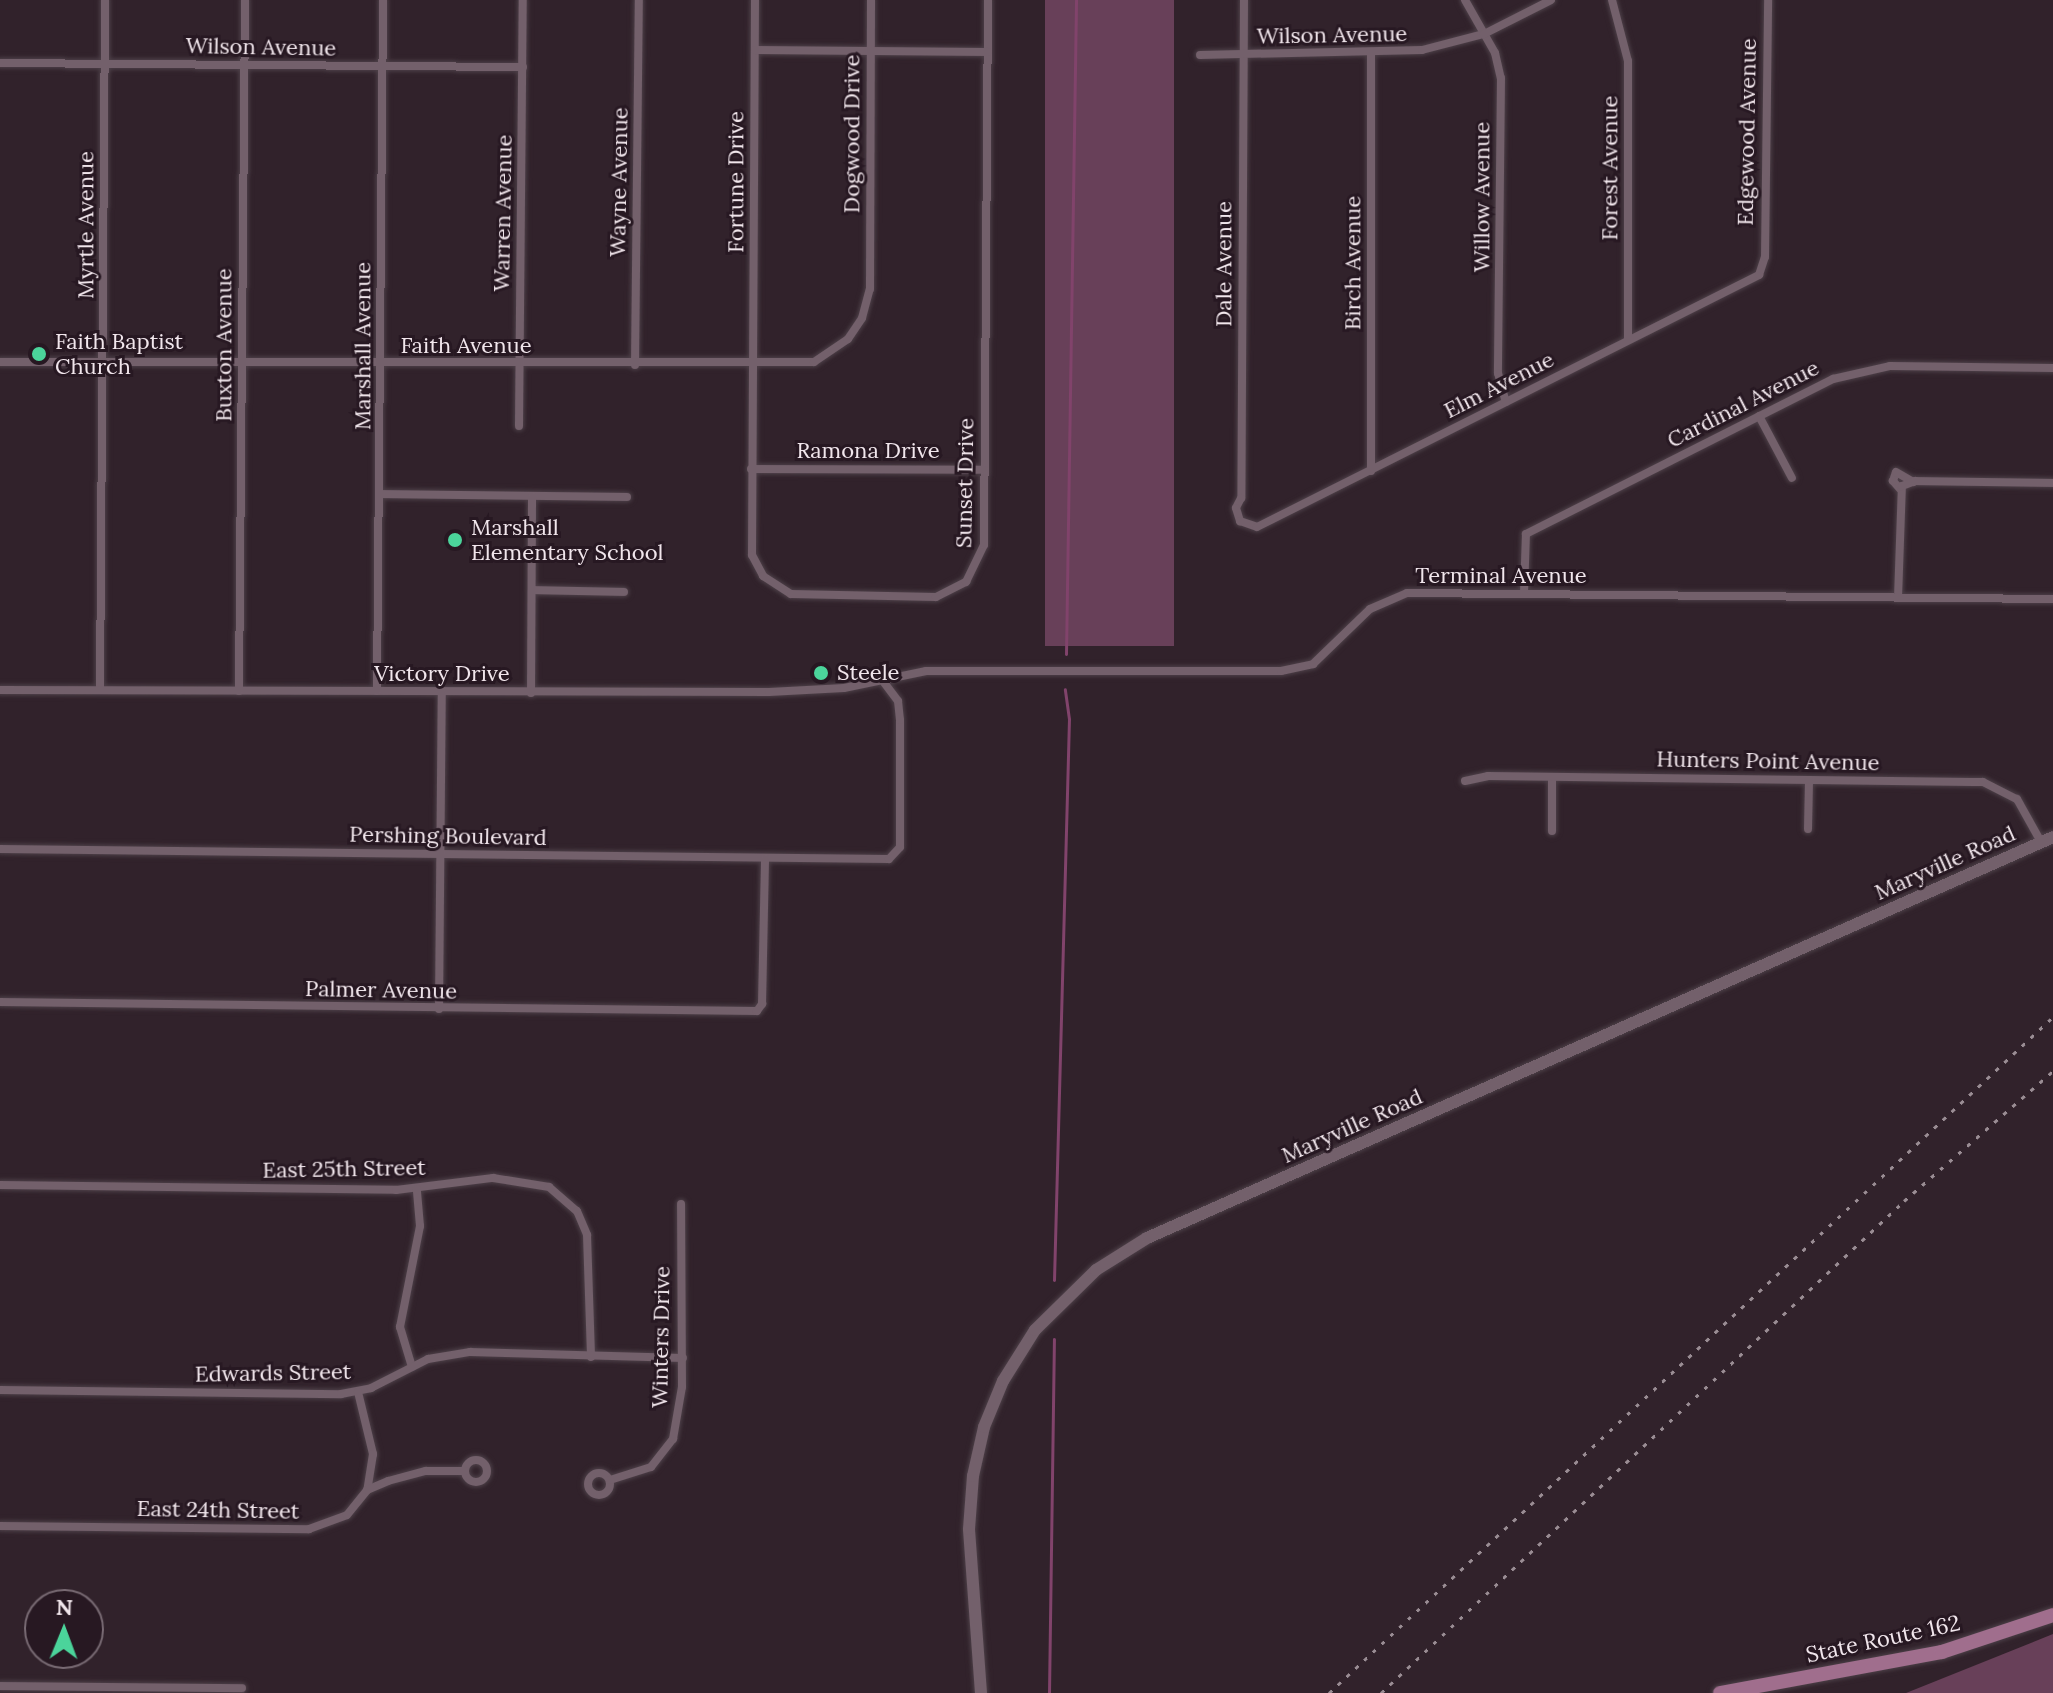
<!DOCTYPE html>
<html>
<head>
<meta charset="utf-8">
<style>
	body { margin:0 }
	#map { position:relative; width:2053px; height:1693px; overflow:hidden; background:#31222b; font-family:Lora,serif }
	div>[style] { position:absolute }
	.green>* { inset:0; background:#684059; transform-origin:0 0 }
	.stream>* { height:3px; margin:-1.5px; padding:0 1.5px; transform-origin:1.5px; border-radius:1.5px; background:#81436b }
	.roads { filter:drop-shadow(0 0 2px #4d4048) drop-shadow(0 0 2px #4d4048) }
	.minor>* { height:8px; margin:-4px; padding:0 4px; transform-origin:4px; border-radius:4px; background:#73606b }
	.minor>.ring { margin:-4px; padding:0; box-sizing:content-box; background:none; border:8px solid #73606b; border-radius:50% }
	.secondary>* { height:12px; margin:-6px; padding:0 6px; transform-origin:6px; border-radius:6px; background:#73606b }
	.primary>* { height:14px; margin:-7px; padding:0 7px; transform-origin:7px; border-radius:7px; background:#a06e8d }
	.rail>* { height:3px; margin-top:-1.5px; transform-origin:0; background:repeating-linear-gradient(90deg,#9a8d94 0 4px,transparent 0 12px) }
	.dots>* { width:22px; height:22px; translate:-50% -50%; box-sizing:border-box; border:4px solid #271822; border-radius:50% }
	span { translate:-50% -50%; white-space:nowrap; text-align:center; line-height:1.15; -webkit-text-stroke:6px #271822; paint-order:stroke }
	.street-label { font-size:22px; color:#f1e6ec }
	.poi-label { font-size:22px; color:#f1e6ec }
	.left { translate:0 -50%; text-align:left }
	.north { position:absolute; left:24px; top:1589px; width:80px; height:80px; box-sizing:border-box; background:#271822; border:2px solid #786a73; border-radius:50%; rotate:1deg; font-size:22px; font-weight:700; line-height:32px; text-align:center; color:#f1e6ec }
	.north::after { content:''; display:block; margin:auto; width:28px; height:36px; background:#4bd49b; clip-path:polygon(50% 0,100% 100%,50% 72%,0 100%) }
</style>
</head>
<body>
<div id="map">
	<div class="green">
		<div style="left:1045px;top:0;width:129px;height:646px"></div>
		<div style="clip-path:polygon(2053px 1634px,2053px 1693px,1906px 1693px)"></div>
	</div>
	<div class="stream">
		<div style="left:1066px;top:654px;width:654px;rotate:-89.12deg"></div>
		<div style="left:1054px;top:1280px;width:561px;rotate:-88.47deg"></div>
		<div style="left:1069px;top:719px;width:30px;rotate:-98deg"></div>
		<div style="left:1049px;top:1693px;width:354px;rotate:-89.2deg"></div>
	</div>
	<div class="roads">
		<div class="minor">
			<div style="left:755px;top:0;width:555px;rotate:90.31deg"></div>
			<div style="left:752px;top:555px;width:24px;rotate:62deg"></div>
			<div style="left:763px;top:576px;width:33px;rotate:33deg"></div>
			<div style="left:791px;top:594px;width:145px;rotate:1.2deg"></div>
			<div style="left:936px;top:597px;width:34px;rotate:-27deg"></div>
			<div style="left:966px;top:582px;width:41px;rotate:-64.1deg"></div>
			<div style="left:984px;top:545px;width:545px;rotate:-89.58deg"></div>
			<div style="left:1244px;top:0;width:498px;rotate:90.3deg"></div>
			<div style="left:1241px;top:498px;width:11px;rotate:117deg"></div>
			<div style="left:1236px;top:508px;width:14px;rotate:73deg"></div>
			<div style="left:1240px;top:521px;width:18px;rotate:19deg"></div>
			<div style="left:1257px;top:527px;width:562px;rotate:-26.66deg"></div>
			<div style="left:1759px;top:275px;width:19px;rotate:-72deg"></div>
			<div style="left:1765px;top:257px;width:257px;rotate:-89.3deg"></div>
			<div style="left:1465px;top:0;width:61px;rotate:60.5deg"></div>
			<div style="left:1495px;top:53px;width:26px;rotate:77deg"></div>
			<div style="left:1501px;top:78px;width:295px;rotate:90.6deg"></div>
			<div style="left:1498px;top:373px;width:30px;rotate:75deg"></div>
			<div style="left:1612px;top:0;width:63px;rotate:75.3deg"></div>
			<div style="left:1628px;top:61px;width:278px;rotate:90deg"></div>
			<div style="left:755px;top:50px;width:233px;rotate:0.5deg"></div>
			<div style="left:1200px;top:55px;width:222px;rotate:-1.3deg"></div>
			<div style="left:1422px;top:50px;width:64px;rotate:-14.5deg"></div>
			<div style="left:1484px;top:34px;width:75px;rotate:-26.9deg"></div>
			<div style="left:0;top:63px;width:523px;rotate:0.44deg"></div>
			<div style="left:0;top:362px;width:814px"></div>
			<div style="left:814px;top:362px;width:41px;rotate:-34.1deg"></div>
			<div style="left:848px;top:339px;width:25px;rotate:-56deg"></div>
			<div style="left:862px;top:318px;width:30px;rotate:-75deg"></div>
			<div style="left:870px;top:289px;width:289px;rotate:-89.8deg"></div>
			<div style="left:635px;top:365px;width:365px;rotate:-89.4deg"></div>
			<div style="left:1759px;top:416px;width:70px;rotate:62deg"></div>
			<div style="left:519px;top:426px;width:426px;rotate:-89.5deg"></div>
			<div style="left:751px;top:469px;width:233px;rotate:0.2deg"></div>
			<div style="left:1371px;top:471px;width:416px;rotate:-90deg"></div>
			<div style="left:1900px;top:489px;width:11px;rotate:-131deg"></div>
			<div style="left:1893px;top:481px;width:9px;rotate:-72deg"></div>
			<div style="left:1896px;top:472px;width:20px;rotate:30deg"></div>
			<div style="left:380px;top:494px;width:247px;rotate:0.7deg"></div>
			<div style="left:532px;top:590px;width:92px;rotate:1.2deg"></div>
			<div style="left:1524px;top:593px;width:59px;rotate:-88.1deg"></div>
			<div style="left:1526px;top:534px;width:344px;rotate:-26.8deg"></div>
			<div style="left:1833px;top:379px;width:58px;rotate:-12.8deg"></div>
			<div style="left:1890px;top:366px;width:163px;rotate:0.7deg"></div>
			<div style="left:1898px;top:598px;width:112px;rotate:-88deg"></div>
			<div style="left:1902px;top:486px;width:14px;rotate:-21deg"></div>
			<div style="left:1915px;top:481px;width:138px;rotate:0.8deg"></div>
			<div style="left:100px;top:689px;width:689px;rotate:-89.58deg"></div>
			<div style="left:0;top:690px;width:769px;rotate:0.15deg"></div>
			<div style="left:769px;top:692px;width:75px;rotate:-3.1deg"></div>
			<div style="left:844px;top:688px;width:84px;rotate:-11.7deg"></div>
			<div style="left:926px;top:671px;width:355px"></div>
			<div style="left:1281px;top:671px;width:33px;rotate:-12deg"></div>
			<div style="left:1313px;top:664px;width:79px;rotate:-44deg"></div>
			<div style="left:1370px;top:609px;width:40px;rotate:-23.4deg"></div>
			<div style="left:1407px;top:593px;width:646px;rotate:0.53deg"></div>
			<div style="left:239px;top:691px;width:691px;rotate:-89.5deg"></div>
			<div style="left:377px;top:691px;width:691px;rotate:-89.5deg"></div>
			<div style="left:531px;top:693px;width:197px;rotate:-89.7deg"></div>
			<div style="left:1552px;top:777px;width:54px;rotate:90deg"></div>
			<div style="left:1465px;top:781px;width:24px;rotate:-12deg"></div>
			<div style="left:1488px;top:776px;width:495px;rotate:0.7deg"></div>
			<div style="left:1983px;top:782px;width:38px;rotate:27deg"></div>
			<div style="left:2017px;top:799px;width:49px;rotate:60.8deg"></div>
			<div style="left:1808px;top:829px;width:49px;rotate:-88.8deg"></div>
			<div style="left:0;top:849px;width:889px;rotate:0.64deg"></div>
			<div style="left:889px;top:859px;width:16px;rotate:-47deg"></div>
			<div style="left:900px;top:847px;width:127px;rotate:-90deg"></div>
			<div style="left:900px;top:720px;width:19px;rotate:-96deg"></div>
			<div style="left:898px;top:701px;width:26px;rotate:-127deg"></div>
			<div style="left:0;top:1002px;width:757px;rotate:0.68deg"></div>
			<div style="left:757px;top:1011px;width:9px;rotate:-54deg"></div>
			<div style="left:762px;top:1004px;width:146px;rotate:-88.8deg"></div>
			<div style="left:439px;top:1009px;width:317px;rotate:-89.5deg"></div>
			<div style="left:0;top:1185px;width:396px;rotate:0.7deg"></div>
			<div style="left:396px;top:1190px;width:98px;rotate:-7.1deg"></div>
			<div style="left:493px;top:1178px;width:57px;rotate:9.1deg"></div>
			<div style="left:549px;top:1187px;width:37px;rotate:41deg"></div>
			<div style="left:577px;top:1211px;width:26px;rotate:67deg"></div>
			<div style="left:587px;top:1235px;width:122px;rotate:88.1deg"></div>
			<div style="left:412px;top:1367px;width:42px;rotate:-106.7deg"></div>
			<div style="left:400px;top:1327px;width:103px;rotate:-78.8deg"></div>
			<div style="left:420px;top:1226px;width:37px;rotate:-95deg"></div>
			<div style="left:0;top:1390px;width:341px;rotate:0.7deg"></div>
			<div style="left:341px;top:1394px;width:31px;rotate:-11deg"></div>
			<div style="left:371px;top:1388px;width:64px;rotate:-27deg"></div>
			<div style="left:428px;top:1359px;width:43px;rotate:-9.5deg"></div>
			<div style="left:470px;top:1352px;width:213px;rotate:1.6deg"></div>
			<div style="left:358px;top:1392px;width:64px;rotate:76.4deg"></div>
			<div style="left:373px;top:1454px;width:36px;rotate:99deg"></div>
			<div class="ring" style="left:465px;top:1460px;width:14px;height:14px"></div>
			<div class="ring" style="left:588px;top:1473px;width:14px;height:14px"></div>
			<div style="left:610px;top:1480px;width:43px;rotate:-17.6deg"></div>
			<div style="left:651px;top:1467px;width:36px;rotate:-52deg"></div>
			<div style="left:673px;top:1439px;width:53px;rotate:-80.2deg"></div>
			<div style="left:682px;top:1387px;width:183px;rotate:-90.3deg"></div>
			<div style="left:0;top:1526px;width:309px;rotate:0.6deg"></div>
			<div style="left:309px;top:1529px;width:40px;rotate:-20.2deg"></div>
			<div style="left:347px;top:1515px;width:32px;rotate:-51deg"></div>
			<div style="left:367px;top:1490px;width:23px;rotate:-23deg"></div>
			<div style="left:388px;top:1481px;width:39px;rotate:-15deg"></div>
			<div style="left:426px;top:1471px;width:39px"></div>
			<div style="left:0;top:1686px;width:242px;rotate:0.5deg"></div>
		</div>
		<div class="secondary">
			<div style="left:981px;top:1693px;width:164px;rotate:-94.2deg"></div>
			<div style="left:969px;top:1529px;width:53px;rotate:-85.7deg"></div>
			<div style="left:973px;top:1476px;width:50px;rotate:-77.3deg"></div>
			<div style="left:984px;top:1427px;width:50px;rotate:-67.6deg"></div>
			<div style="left:1003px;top:1381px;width:60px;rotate:-57.9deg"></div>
			<div style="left:1035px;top:1330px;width:86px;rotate:-44.5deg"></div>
			<div style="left:1096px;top:1270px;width:60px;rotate:-32.1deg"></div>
			<div style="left:1147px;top:1238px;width:991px;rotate:-23.87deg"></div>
		</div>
		<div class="primary">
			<div style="left:1720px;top:1693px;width:226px;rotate:-10.5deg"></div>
			<div style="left:1942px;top:1652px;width:117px;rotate:-18.4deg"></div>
		</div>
	</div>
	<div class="rail">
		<div style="left:1329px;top:1693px;width:991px;rotate:-43.04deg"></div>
		<div style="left:1381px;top:1693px;width:718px;rotate:-43.25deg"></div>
		<div style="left:1904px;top:1201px;width:198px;rotate:-41.1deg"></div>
	</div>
	<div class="dots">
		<div style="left:39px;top:354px;background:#4bd49b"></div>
		<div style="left:455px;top:540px;background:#4bd49b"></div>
		<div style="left:821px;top:673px;background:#4bd49b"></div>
	</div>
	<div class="street-label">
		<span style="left:1332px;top:35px;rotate:-1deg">Wilson Avenue</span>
		<span style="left:261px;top:47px;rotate:1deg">Wilson Avenue</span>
		<span style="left:1747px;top:132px;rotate:-89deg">Edgewood Avenue</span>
		<span style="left:852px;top:134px;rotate:-90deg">Dogwood Drive</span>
		<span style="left:1610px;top:168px;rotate:-90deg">Forest Avenue</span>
		<span style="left:619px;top:182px;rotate:-89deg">Wayne Avenue</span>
		<span style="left:736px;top:182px;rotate:-90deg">Fortune Drive</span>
		<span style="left:1482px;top:197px;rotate:-90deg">Willow Avenue</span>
		<span style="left:503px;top:213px;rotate:-89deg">Warren Avenue</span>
		<span style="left:86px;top:225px;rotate:-90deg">Myrtle Avenue</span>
		<span style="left:1353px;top:263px;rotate:-90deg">Birch Avenue</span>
		<span style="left:1224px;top:264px;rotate:-90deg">Dale Avenue</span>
		<span style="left:224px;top:345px;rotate:-90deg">Buxton Avenue</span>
		<span style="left:363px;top:346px;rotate:-90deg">Marshall Avenue</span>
		<span style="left:466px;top:346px">Faith Avenue</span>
		<span style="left:1499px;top:385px;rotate:-27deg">Elm Avenue</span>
		<span style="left:1743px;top:404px;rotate:-27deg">Cardinal Avenue</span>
		<span style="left:868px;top:451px">Ramona Drive</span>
		<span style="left:965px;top:483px;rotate:-89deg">Sunset Drive</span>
		<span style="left:1501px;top:576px">Terminal Avenue</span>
		<span style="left:442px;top:674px">Victory Drive</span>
		<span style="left:1768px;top:761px;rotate:1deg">Hunters Point Avenue</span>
		<span style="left:448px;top:836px;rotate:1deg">Pershing Boulevard</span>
		<span style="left:1945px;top:863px;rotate:-24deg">Maryville Road</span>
		<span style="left:381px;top:990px;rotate:1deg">Palmer Avenue</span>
		<span style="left:1352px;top:1126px;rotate:-24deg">Maryville Road</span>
		<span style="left:344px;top:1169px;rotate:-1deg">East 25th Street</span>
		<span style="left:661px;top:1337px;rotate:-89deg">Winters Drive</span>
		<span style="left:273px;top:1373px;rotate:-1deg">Edwards Street</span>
		<span style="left:218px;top:1510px;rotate:1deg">East 24th Street</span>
		<span style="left:1883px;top:1639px;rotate:-12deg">State Route 162</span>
	</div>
	<div class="poi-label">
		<span class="left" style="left:55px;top:354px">Faith Baptist<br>Church</span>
		<span class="left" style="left:471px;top:540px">Marshall<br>Elementary School</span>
		<span class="left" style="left:837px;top:673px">Steele</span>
	</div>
	<div class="north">N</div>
</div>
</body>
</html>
